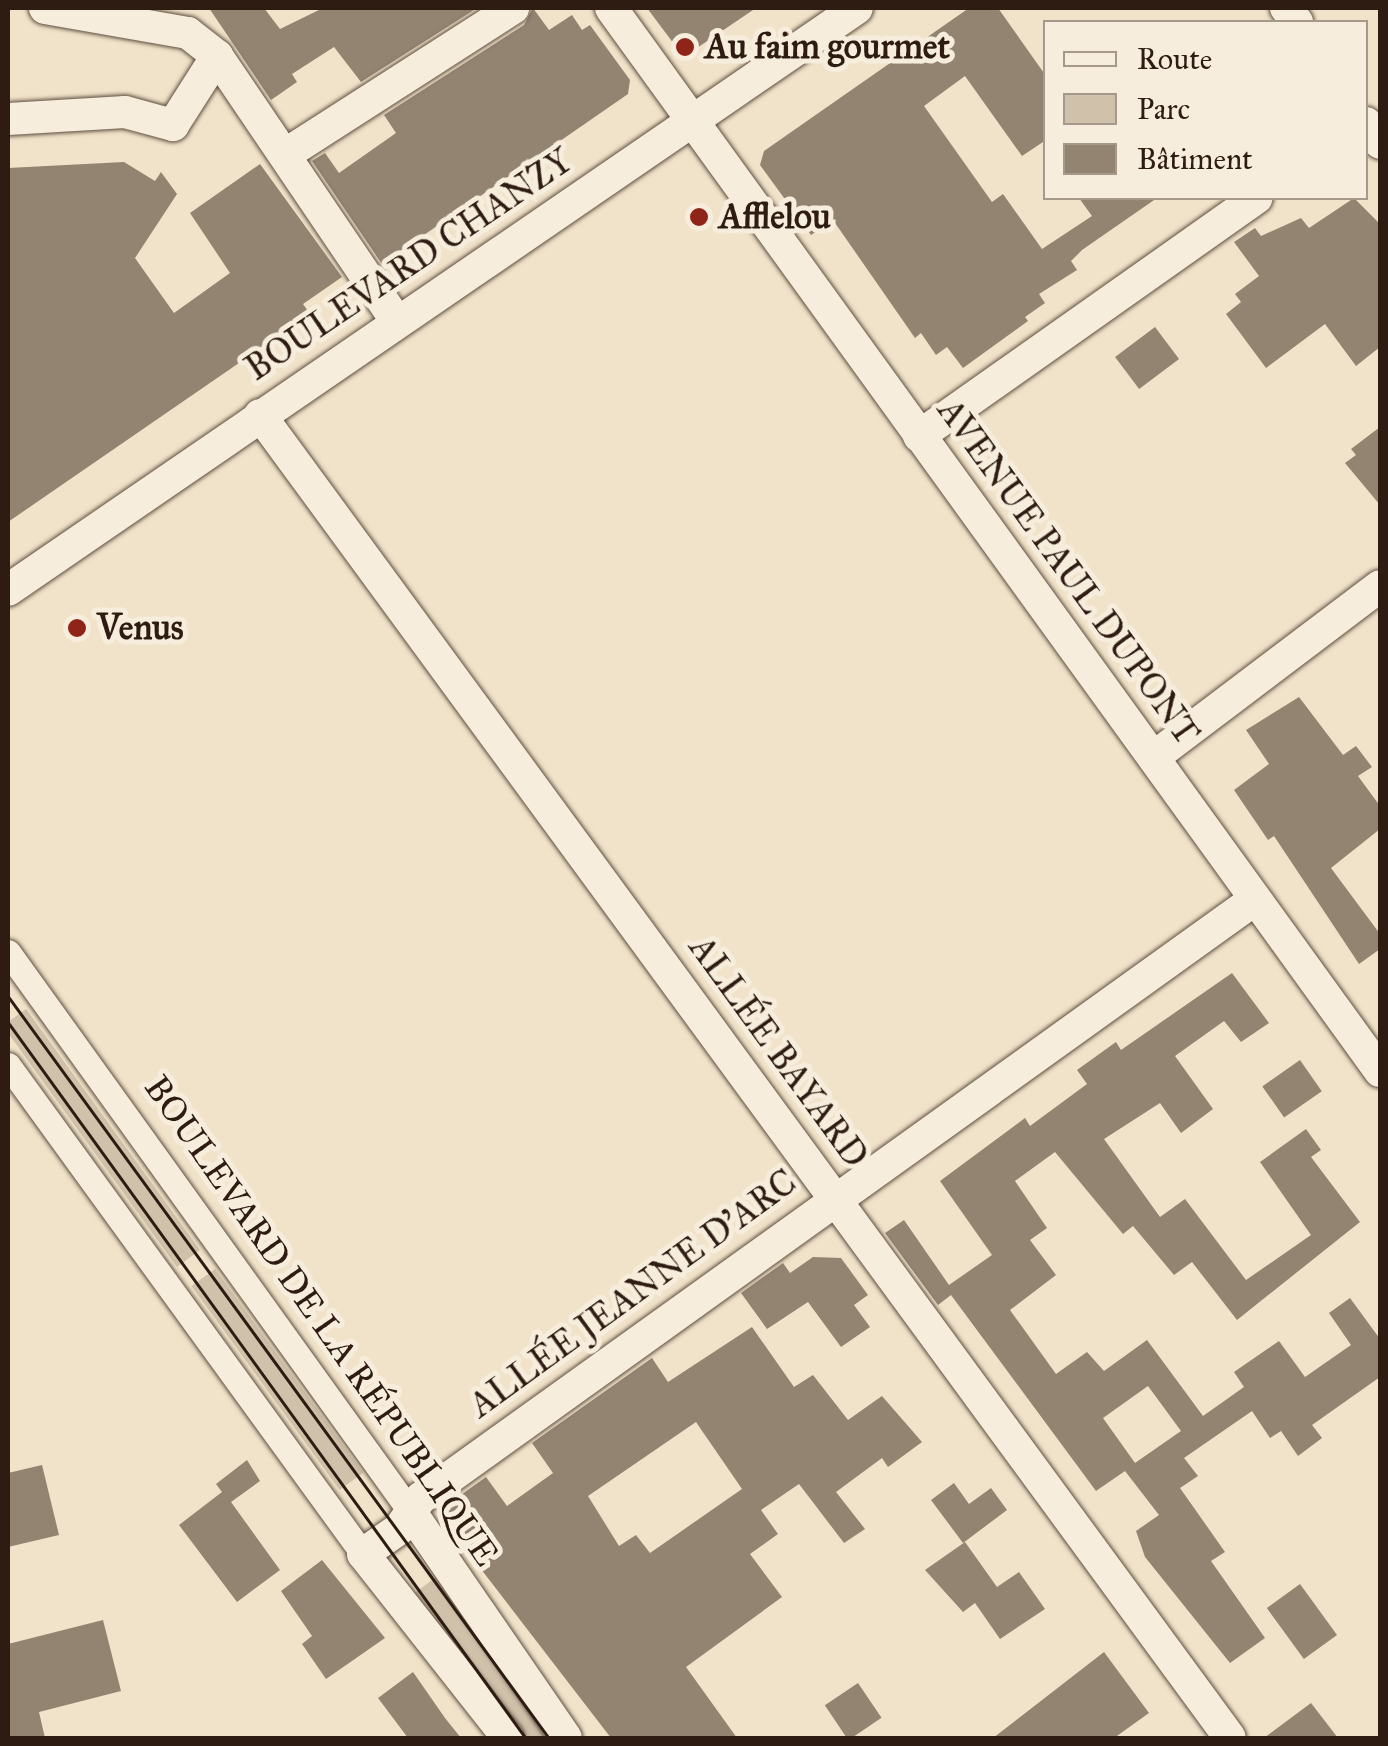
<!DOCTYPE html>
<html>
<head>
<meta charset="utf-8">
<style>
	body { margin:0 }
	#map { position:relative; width:1388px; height:1746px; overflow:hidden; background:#f1e3c9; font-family:"IM FELL Great Primer",serif }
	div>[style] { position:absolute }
	.green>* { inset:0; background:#d0c1aa; transform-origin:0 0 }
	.building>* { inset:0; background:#938371; transform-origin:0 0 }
	.roads { filter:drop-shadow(0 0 2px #5f4e40) drop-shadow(0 0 2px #5f4e40) }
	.pedestrian>* { height:25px; margin:-12.5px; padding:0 12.5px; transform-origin:12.5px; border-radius:12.5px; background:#f6eddc }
	.minor>* { height:32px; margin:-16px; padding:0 16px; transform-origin:16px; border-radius:16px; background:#f6eddc }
	.tram>* { height:2.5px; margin:-1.25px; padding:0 1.25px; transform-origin:1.25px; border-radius:1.25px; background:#2e1c12 }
	.dots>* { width:28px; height:28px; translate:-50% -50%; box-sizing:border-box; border:5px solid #f6eddc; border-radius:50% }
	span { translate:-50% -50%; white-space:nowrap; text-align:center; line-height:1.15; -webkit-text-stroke:10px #f6eddc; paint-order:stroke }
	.poi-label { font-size:35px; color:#2e1c12; font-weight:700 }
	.left { translate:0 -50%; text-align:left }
	.street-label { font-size:35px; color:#2e1c12 }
	.frame { position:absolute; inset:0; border:10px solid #2e1c12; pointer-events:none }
	.legend { position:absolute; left:1043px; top:20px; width:325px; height:180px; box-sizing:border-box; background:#f6eddc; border:2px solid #a6998b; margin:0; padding:12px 18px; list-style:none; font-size:30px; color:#2e1c12 }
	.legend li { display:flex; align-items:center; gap:20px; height:50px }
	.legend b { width:50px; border:2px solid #a6998b }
</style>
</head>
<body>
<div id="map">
	<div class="green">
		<div style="clip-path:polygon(26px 1009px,200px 1250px,177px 1267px,8px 1033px,8px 1022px)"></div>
		<div style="left:215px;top:1269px;width:252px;height:29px;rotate:54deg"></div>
		<div style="clip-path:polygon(444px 1571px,556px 1738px,520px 1738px,408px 1598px)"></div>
	</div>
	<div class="building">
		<div style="clip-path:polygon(209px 8px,264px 8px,280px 29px,323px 8px,477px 8px,361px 82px,334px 47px,292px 74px,297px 82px,271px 100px)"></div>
		<div style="clip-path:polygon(533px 8px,549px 30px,572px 15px,582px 30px,590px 25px,630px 80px,628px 94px,382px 264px,312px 161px,325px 153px,339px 173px,396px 133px,384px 115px,524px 25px)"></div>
		<div style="clip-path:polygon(647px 8px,756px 8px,691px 52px,677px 48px)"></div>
		<div style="clip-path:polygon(969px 8px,998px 8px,1046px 76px,1046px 140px,1022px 156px,965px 76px,924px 106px,992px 202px,1003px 194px,1042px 249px,1092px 216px,1079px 198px,1157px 198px,1082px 250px,1071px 261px,1077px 270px,1039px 294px,1045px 303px,1025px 317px,1028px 321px,963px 368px,947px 347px,936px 355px,921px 333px,915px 338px,833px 220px,811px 235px,760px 165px,764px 151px)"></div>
		<div style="clip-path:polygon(124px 162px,155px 181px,161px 172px,177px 194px,135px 258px,174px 313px,230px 273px,190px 213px,260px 164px,342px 277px,303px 304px,310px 314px,8px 522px,8px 168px)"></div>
		<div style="clip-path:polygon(1354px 198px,1380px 224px,1380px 347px,1356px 366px,1325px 324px,1266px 368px,1226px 314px,1241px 302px,1235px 294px,1259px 276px,1234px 242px,1255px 228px,1261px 236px,1301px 218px,1309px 228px)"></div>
		<div style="left:1155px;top:327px;width:40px;height:50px;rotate:53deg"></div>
		<div style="clip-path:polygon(1380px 427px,1380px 505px,1345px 463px,1356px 455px,1351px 449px)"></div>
		<div style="clip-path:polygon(1299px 697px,1343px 755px,1356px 746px,1372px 767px,1358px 776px,1380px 806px,1380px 829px,1331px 868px,1380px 934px,1380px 949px,1359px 964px,1274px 836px,1268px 840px,1234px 790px,1269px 764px,1246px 730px)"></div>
		<div style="clip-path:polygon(evenodd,1232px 973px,1269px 1023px,1241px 1042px,1224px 1021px,1175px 1056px,1213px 1109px,1181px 1133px,1160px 1103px,1104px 1139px,1160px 1217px,1185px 1199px,1246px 1280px,1311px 1235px,1260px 1162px,1306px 1129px,1321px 1150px,1311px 1157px,1360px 1222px,1237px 1320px,1192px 1262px,1174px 1275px,1133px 1226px,1123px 1234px,1055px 1152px,1015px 1181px,1047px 1228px,1030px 1240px,1056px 1275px,1010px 1310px,1056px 1374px,1087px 1352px,1104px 1371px,1147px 1340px,1203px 1416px,1244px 1387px,1234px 1372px,1279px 1341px,1305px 1377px,1351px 1345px,1329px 1313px,1350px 1298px,1380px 1339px,1380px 1377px,1312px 1425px,1322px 1438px,1298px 1456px,1281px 1431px,1270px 1438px,1252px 1411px,1184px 1458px,1198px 1476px,1180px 1488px,1225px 1552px,1211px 1561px,1265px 1638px,1230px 1663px,1145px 1557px,1136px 1531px,1159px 1515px,1125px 1471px,1096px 1491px,951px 1295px,938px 1305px,885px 1233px,904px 1220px,949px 1285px,992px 1255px,940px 1181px,1025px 1118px,1030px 1126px,1087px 1084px,1077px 1070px,1116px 1042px,1121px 1050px,1232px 973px,1148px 1386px,1181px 1431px,1135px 1463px,1103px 1418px,1148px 1386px)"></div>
		<div style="left:1300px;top:1060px;width:38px;height:46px;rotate:55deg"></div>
		<div style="clip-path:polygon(813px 1257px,841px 1258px,868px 1295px,854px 1305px,870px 1327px,841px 1347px,808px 1302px,767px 1329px,741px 1293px,783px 1263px,790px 1273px)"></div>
		<div style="clip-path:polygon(evenodd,752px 1327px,794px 1387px,813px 1375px,848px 1420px,882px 1396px,922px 1442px,888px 1467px,882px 1458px,836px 1492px,865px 1529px,844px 1543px,799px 1484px,761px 1510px,778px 1534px,750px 1554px,782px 1597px,686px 1667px,737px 1738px,611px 1738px,437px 1512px,486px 1477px,507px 1506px,553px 1473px,532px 1443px,652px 1358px,668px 1382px,752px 1327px,696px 1422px,742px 1489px,650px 1553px,636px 1535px,619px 1546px,588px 1496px,696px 1422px)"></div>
		<div style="clip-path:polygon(247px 1460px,260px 1481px,231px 1502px,280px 1570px,237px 1602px,179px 1525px,222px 1492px,216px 1484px)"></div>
		<div style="clip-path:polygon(42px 1465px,59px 1535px,8px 1547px,8px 1473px)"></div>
		<div style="clip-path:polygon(954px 1483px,969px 1504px,991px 1488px,1007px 1510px,963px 1543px,931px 1500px)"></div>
		<div style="clip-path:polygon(965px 1542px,997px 1587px,1019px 1572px,1045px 1609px,1000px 1639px,975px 1603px,963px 1612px,925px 1570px)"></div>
		<div style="clip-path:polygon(322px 1560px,385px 1638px,326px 1679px,302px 1644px,312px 1636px,281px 1591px)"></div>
		<div style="left:1300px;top:1584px;width:63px;height:41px;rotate:54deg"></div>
		<div style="clip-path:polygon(103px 1620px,121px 1691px,39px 1712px,45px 1738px,8px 1738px,8px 1644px)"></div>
		<div style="clip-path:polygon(1104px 1652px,1149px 1713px,1114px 1738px,993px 1738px)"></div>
		<div style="clip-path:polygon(413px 1672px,445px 1718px,461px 1738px,408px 1738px,378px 1698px)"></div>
		<div style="left:858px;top:1683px;width:42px;height:40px;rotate:56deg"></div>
		<div style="clip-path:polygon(1311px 1703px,1338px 1738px,1264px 1738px)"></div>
	</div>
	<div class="roads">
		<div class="pedestrian">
			<div style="left:8px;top:952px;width:689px;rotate:54.28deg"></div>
			<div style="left:8px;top:1065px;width:604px;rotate:54.02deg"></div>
		</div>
		<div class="minor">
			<div style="left:45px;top:8px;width:145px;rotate:9.9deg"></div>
			<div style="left:188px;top:33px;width:37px;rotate:38deg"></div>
			<div style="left:217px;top:56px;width:321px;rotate:55.9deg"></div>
			<div style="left:611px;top:8px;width:1312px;rotate:54.12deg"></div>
			<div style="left:1286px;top:8px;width:18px;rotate:52deg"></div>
			<div style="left:8px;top:119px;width:117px;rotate:-3.4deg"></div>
			<div style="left:125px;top:112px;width:50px;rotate:15.2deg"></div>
			<div style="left:173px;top:125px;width:82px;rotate:-57.5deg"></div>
			<div style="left:1366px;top:123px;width:24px;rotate:55deg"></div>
			<div style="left:286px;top:154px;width:270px;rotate:-32.7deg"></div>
			<div style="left:260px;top:415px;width:1640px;rotate:53.75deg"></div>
			<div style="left:919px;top:436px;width:413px;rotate:-35.2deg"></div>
			<div style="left:8px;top:590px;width:1029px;rotate:-34.43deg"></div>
			<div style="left:1154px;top:757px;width:283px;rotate:-37.1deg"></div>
			<div style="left:410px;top:1511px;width:275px;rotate:55.5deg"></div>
			<div style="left:508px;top:1738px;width:234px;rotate:-128.2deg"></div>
			<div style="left:363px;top:1554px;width:44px;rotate:-34.8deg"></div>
			<div style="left:399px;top:1529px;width:38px;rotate:-55deg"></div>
			<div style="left:421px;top:1498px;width:1025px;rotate:-35.67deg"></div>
		</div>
	</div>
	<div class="tram">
		<div style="left:8px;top:996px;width:918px;rotate:53.9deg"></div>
		<div style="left:8px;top:1022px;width:884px;rotate:54.12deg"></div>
	</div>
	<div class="dots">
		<div style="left:685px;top:47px;background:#8f2418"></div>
		<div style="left:699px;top:217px;background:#8f2418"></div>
		<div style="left:77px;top:628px;background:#8f2418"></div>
	</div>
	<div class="poi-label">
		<span class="left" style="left:705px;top:47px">Au faim gourmet</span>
		<span class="left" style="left:719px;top:217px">Afflelou</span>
		<span class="left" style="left:97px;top:628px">Venus</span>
	</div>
	<div class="street-label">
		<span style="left:409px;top:265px;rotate:-34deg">BOULEVARD CHANZY</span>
		<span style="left:1068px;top:572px;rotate:54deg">AVENUE PAUL DUPONT</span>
		<span style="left:778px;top:1052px;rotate:54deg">ALLÉE BAYARD</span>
		<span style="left:633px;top:1294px;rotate:-36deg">ALLÉE JEANNE D'ARC</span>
		<span style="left:321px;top:1321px;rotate:55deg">BOULEVARD DE LA RÉPUBLIQUE</span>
	</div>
	<div class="frame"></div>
	<ul class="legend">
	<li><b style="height:12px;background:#f6eddc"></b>Route</li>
	<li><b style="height:28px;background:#d0c1aa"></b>Parc</li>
	<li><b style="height:28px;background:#938371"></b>Bâtiment</li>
	</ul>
</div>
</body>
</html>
